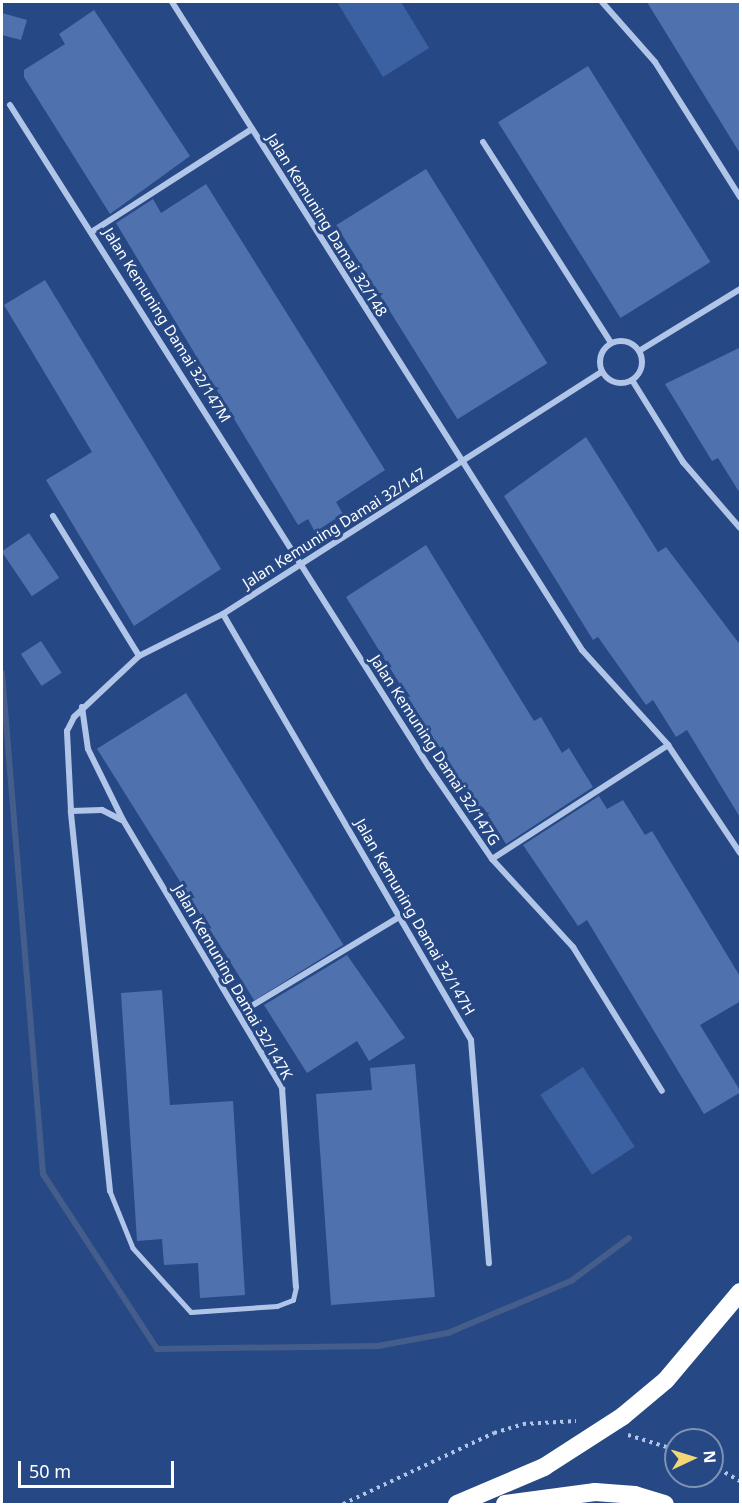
<!DOCTYPE html>
<html>
<head>
<meta charset="utf-8">
<style>
	body { margin:0 }
	#map { position:relative; width:742px; height:1506px; overflow:hidden; background:#264885; font-family:"Noto Sans",sans-serif }
	div>[style] { position:absolute }
	.green>* { inset:0; background:#3b61a2; transform-origin:0 0 }
	.stream>* { height:6px; margin:-3px; padding:0 3px; transform-origin:3px; border-radius:3px; background:#455d8a }
	.building>* { inset:0; background:#4f71ad; transform-origin:0 0 }
	.path>* { height:4px; margin-top:-2px; transform-origin:0; background:repeating-linear-gradient(90deg,#b1c5e8 0 3px,transparent 0 7.5px) }
	.lane>* { height:4.5px; margin:-2.25px; padding:0 2.25px; transform-origin:2.25px; border-radius:2.25px; background:#b1c5e8 }
	.street>* { height:6px; margin:-3px; padding:0 3px; transform-origin:3px; border-radius:3px; background:#b1c5e8 }
	.street>.ring { margin:-3px; padding:0; box-sizing:content-box; background:none; border:6px solid #b1c5e8; border-radius:50% }
	.highway>* { height:18px; margin:-9px; padding:0 9px; transform-origin:9px; border-radius:9px; background:#fff }
	span { translate:-50% -50%; white-space:nowrap; text-align:center; line-height:1.15; -webkit-text-stroke:6px #264885; paint-order:stroke }
	.street-label { font-size:15px; color:#fff }
	.frame { position:absolute; inset:0; border:3px solid #fff; pointer-events:none }
	.north { position:absolute; left:664px; top:1428px; width:60px; height:60px; box-sizing:border-box; background:#264885; border:2px solid #7d91b6; border-radius:50%; rotate:86deg; font-size:16px; font-weight:700; line-height:24px; text-align:center; color:#fff }
	.north::after { content:''; display:block; margin:auto; width:21px; height:27px; background:#f1d776; clip-path:polygon(50% 0,100% 100%,50% 72%,0 100%) }
	.scale { position:absolute; left:18px; top:1461px; width:156px; height:27px; box-sizing:border-box; border:3px solid #fff; border-top:0; padding-left:8px; font-size:18px; line-height:21px; white-space:nowrap; color:#fff; -webkit-text-stroke:4px #264885; paint-order:stroke }
</style>
</head>
<body>
<div id="map">
	<div class="green">
		<div style="clip-path:polygon(337px 2px,401px 2px,429px 48px,383px 77px)"></div>
		<div style="left:583px;top:1067px;width:95px;height:51px;rotate:57deg"></div>
	</div>
	<div class="stream">
		<div style="left:2px;top:673px;width:503px;rotate:85.32deg"></div>
		<div style="left:43px;top:1174px;width:209px;rotate:56.9deg"></div>
		<div style="left:157px;top:1349px;width:221px;rotate:-0.8deg"></div>
		<div style="left:378px;top:1346px;width:71px;rotate:-10.5deg"></div>
		<div style="left:448px;top:1333px;width:134px;rotate:-22.9deg"></div>
		<div style="left:571px;top:1281px;width:72px;rotate:-36.6deg"></div>
	</div>
	<div class="building">
		<div style="clip-path:polygon(647px 2px,741px 2px,741px 155px,693px 77px)"></div>
		<div style="clip-path:polygon(94px 10px,190px 156px,110px 214px,24px 77px,24px 70px,65px 44px,59px 34px)"></div>
		<div style="clip-path:polygon(2px 13px,27px 20px,21px 40px,2px 35px)"></div>
		<div style="left:588px;top:66px;width:231px;height:106px;rotate:58deg"></div>
		<div style="left:426px;top:169px;width:229px;height:106px;rotate:58deg"></div>
		<div style="clip-path:polygon(206px 184px,385px 470px,336px 502px,343px 514px,315px 532px,308px 519px,298px 525px,116px 223px,153px 199px,161px 213px)"></div>
		<div style="clip-path:polygon(45px 280px,221px 569px,134px 626px,46px 480px,92px 452px,4px 305px)"></div>
		<div style="clip-path:polygon(741px 347px,741px 495px,718px 458px,712px 461px,665px 384px)"></div>
		<div style="clip-path:polygon(586px 437px,658px 552px,666px 547px,741px 646px,741px 819px,687px 730px,676px 737px,653px 700px,646px 705px,598px 637px,593px 640px,504px 496px)"></div>
		<div style="left:29px;top:533px;width:54px;height:33px;rotate:56deg"></div>
		<div style="clip-path:polygon(426px 545px,534px 721px,541px 717px,562px 753px,569px 748px,593px 787px,506px 844px,483px 807px,478px 810px,346px 597px)"></div>
		<div style="left:41px;top:641px;width:38px;height:24px;rotate:57deg"></div>
		<div style="left:186px;top:693px;width:297px;height:105px;rotate:58deg"></div>
		<div style="clip-path:polygon(599px 796px,607px 809px,623px 800px,645px 835px,652px 831px,741px 978px,741px 1001px,700px 1025px,741px 1092px,704px 1114px,587px 920px,578px 926px,523px 845px)"></div>
		<div style="clip-path:polygon(347px 955px,405px 1038px,369px 1061px,357px 1041px,307px 1073px,264px 1005px)"></div>
		<div style="clip-path:polygon(162px 990px,170px 1105px,233px 1101px,245px 1295px,200px 1298px,198px 1263px,164px 1265px,162px 1239px,137px 1241px,121px 993px)"></div>
		<div style="clip-path:polygon(415px 1064px,435px 1297px,331px 1305px,316px 1094px,372px 1090px,370px 1068px)"></div>
	</div>
	<div class="path">
		<div style="left:628px;top:1435px;width:50px;rotate:17.4deg"></div>
		<div style="left:712px;top:1465px;width:32px;rotate:30deg"></div>
		<div style="left:343px;top:1504px;width:167px;rotate:-25.2deg"></div>
		<div style="left:494px;top:1433px;width:30px;rotate:-17deg"></div>
		<div style="left:523px;top:1424px;width:53px;rotate:-3.2deg"></div>
	</div>
	<div class="lane">
		<div style="left:110px;top:1191px;width:61px;rotate:68deg"></div>
		<div style="left:133px;top:1248px;width:86px;rotate:47.8deg"></div>
		<div style="left:191px;top:1312px;width:86px;rotate:-4deg"></div>
		<div style="left:277px;top:1306px;width:17px;rotate:-21deg"></div>
		<div style="left:293px;top:1300px;width:13px;rotate:-77deg"></div>
	</div>
	<div class="street">
		<div style="left:172px;top:2px;width:767px;rotate:57.68deg"></div>
		<div style="left:582px;top:650px;width:128px;rotate:47.8deg"></div>
		<div style="left:668px;top:745px;width:130px;rotate:56.3deg"></div>
		<div style="left:602px;top:2px;width:80px;rotate:48.5deg"></div>
		<div style="left:655px;top:62px;width:160px;rotate:57.8deg"></div>
		<div style="left:10px;top:105px;width:783px;rotate:57.67deg"></div>
		<div style="left:429px;top:767px;width:112px;rotate:55.6deg"></div>
		<div style="left:492px;top:859px;width:120px;rotate:47.4deg"></div>
		<div style="left:573px;top:947px;width:169px;rotate:58.3deg"></div>
		<div style="left:483px;top:142px;width:238px;rotate:57.5deg"></div>
		<div style="left:93px;top:231px;width:189px;rotate:-32.7deg"></div>
		<div class="ring" style="left:600px;top:341px;width:36px;height:36px"></div>
		<div style="left:639px;top:351px;width:119px;rotate:-31.5deg"></div>
		<div style="left:632px;top:380px;width:97px;rotate:58.1deg"></div>
		<div style="left:683px;top:462px;width:87px;rotate:49.2deg"></div>
		<div style="left:53px;top:516px;width:164px;rotate:58.4deg"></div>
		<div style="left:223px;top:614px;width:493px;rotate:59.8deg"></div>
		<div style="left:471px;top:1040px;width:224px;rotate:85.4deg"></div>
		<div style="left:82px;top:707px;width:42px;rotate:81.9deg"></div>
		<div style="left:88px;top:749px;width:79px;rotate:63.8deg"></div>
		<div style="left:123px;top:820px;width:312px;rotate:59.3deg"></div>
		<div style="left:282px;top:1088px;width:199px;rotate:86deg"></div>
		<div style="left:71px;top:811px;width:31px;rotate:-2deg"></div>
		<div style="left:102px;top:810px;width:22px;rotate:27deg"></div>
		<div style="left:492px;top:859px;width:210px;rotate:-32.9deg"></div>
		<div style="left:240px;top:1013px;width:188px;rotate:-31.1deg"></div>
		<div style="left:110px;top:1191px;width:382px;rotate:-95.9deg"></div>
		<div style="left:71px;top:811px;width:80px;rotate:-92.9deg"></div>
		<div style="left:67px;top:731px;width:16px;rotate:-63deg"></div>
		<div style="left:74px;top:717px;width:89px;rotate:-43.2deg"></div>
		<div style="left:139px;top:656px;width:94px;rotate:-26.6deg"></div>
		<div style="left:223px;top:614px;width:450px;rotate:-32.6deg"></div>
	</div>
	<div class="highway">
		<div style="left:457px;top:1504px;width:95px;rotate:-23deg"></div>
		<div style="left:544px;top:1467px;width:94px;rotate:-32.8deg"></div>
		<div style="left:623px;top:1416px;width:56px;rotate:-39.9deg"></div>
		<div style="left:666px;top:1380px;width:115px;rotate:-49.9deg"></div>
		<div style="left:505px;top:1504px;width:91px;rotate:-7.6deg"></div>
		<div style="left:595px;top:1492px;width:40px;rotate:4.3deg"></div>
		<div style="left:635px;top:1495px;width:31px;rotate:17deg"></div>
	</div>
	<div class="street-label">
		<span style="left:327px;top:225px;rotate:58deg">Jalan Kemuning Damai 32/148</span>
		<span style="left:167px;top:325px;rotate:58deg">Jalan Kemuning Damai 32/147M</span>
		<span style="left:334px;top:528px;rotate:-32deg">Jalan Kemuning Damai 32/147</span>
		<span style="left:435px;top:750px;rotate:57deg">Jalan Kemuning Damai 32/147G</span>
		<span style="left:415px;top:917px;rotate:60deg">Jalan Kemuning Damai 32/147H</span>
		<span style="left:233px;top:982px;rotate:60deg">Jalan Kemuning Damai 32/147K</span>
	</div>
	<div class="frame"></div>
	<div class="north">N</div>
	<div class="scale">50 m</div>
</div>
</body>
</html>
